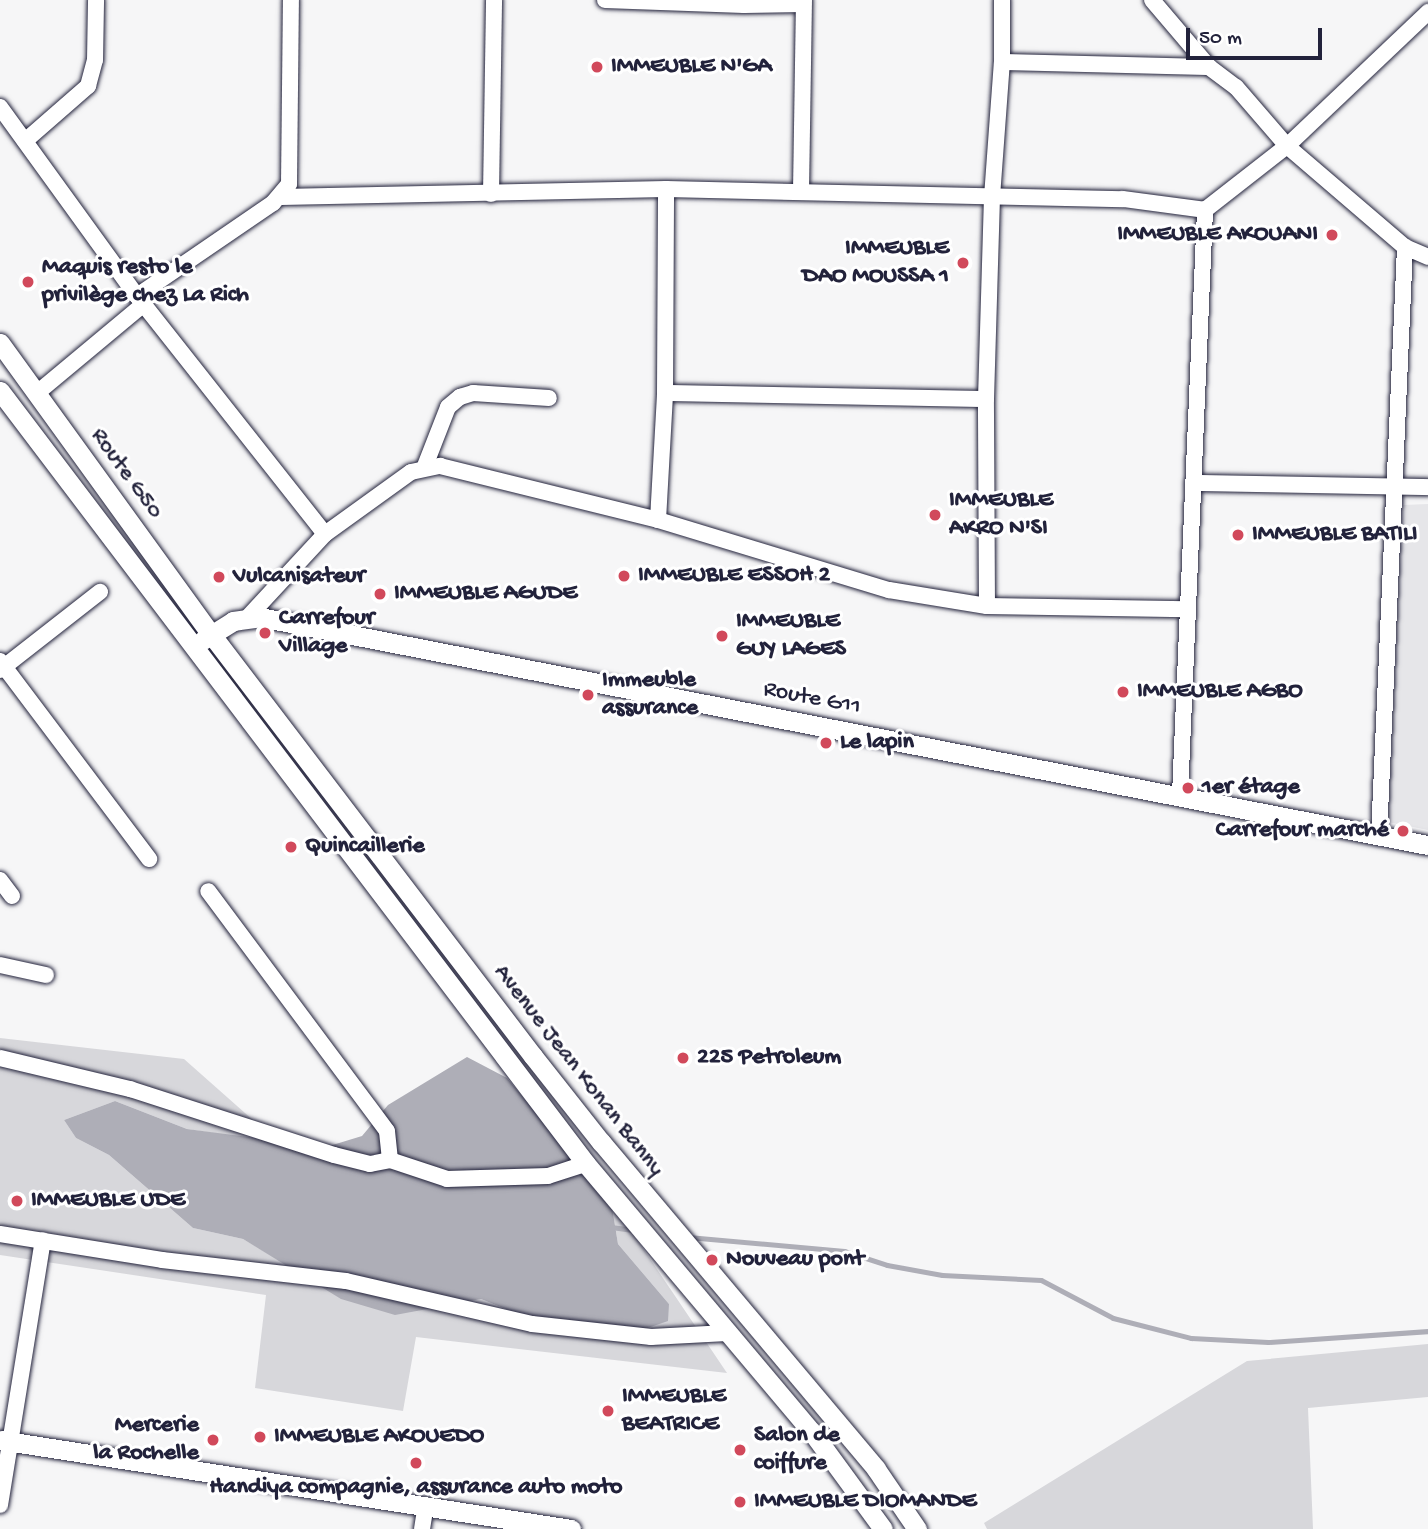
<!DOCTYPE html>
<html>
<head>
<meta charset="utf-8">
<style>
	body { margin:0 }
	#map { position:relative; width:1428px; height:1529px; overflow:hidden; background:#f6f6f7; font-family:"Gochi Hand",sans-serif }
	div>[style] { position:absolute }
	.built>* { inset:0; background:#e6e6e9 }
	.green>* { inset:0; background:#d7d7db }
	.water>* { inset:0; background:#aeaeb7 }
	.stream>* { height:5px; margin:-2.5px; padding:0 2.5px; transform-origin:2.5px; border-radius:2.5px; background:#aeaeb7 }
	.roads { filter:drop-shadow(0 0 2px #22223b) drop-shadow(0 0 2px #22223b) }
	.minor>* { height:16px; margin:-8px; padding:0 8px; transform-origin:8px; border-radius:8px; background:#fff }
	.tertiary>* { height:19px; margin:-9.5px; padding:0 9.5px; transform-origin:9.5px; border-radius:9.5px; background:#fff }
	.dots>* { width:19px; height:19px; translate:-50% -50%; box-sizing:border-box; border:4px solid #fff; border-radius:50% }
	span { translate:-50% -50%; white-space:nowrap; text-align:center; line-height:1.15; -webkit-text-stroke:6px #fff; paint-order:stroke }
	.poi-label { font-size:24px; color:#22223b; font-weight:700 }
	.left { translate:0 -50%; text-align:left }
	.right { translate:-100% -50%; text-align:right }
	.street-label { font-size:24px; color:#22223b }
	.scale { position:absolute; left:1186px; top:28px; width:136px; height:32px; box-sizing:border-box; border:4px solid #22223b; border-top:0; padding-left:9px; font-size:21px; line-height:24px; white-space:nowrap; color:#22223b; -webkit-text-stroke:5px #fff; paint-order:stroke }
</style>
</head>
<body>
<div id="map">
	<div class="built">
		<div style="clip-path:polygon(1428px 504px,1428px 830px,1388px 822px,1403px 505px)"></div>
	</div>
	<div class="green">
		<div style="clip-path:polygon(0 1038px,184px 1059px,279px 1143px,187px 1129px,115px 1101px,64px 1120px,76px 1138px,109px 1155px,193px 1228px,243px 1239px,289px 1266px,434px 1307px,481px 1299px,523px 1316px,669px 1304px,618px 1244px,611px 1201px,727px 1373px,416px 1337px,403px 1411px,255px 1388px,266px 1295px,0 1255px)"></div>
		<div style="clip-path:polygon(1428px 1344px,1428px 1397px,1308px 1408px,1313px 1529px,987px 1529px,984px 1523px,1247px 1361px)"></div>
	</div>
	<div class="water">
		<div style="clip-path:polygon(467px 1057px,507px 1078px,611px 1201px,618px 1244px,669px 1304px,668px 1321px,627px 1335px,523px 1316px,481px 1299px,395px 1315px,341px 1299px,243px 1239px,193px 1228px,109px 1155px,76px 1138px,64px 1120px,115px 1101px,187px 1129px,326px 1147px,362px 1136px,388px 1105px)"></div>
	</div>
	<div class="stream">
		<div style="left:611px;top:1227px;width:22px;rotate:8deg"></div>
		<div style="left:688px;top:1237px;width:157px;rotate:5.1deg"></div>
		<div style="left:844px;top:1251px;width:45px;rotate:18deg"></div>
		<div style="left:887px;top:1265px;width:56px;rotate:10.3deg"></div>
		<div style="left:942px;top:1275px;width:99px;rotate:2.9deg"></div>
		<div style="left:1041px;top:1280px;width:81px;rotate:27.8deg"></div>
		<div style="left:1113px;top:1318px;width:81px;rotate:14.4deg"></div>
		<div style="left:1191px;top:1338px;width:77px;rotate:3deg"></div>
		<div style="left:1268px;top:1342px;width:160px;rotate:-3.9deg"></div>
	</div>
	<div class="roads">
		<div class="minor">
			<div style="left:605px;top:0;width:139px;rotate:2.1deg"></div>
			<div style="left:744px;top:5px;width:59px;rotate:-1deg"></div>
			<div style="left:1152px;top:0;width:88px;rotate:49.6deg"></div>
			<div style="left:1209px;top:67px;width:34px;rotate:37deg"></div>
			<div style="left:1236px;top:87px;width:78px;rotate:49.2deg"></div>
			<div style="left:1287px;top:146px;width:155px;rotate:40.6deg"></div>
			<div style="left:1405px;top:247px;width:25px;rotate:23deg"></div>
			<div style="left:1002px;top:62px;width:207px;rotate:1.4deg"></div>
			<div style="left:0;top:107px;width:233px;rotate:54.1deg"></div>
			<div style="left:137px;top:296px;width:303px;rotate:51.7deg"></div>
			<div style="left:25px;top:141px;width:84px;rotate:-41.1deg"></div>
			<div style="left:88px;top:86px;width:27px;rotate:-75deg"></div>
			<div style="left:95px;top:60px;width:60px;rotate:-89deg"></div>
			<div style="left:801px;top:191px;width:191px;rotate:-89.1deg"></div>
			<div style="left:491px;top:194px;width:194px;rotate:-89.1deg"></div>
			<div style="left:281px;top:197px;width:385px;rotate:-1.2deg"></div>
			<div style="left:666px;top:189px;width:457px;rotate:1.3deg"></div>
			<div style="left:1123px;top:199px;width:83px;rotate:7.6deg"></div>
			<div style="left:137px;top:296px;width:165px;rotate:-34.4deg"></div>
			<div style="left:273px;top:203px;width:25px;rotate:-50deg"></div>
			<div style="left:289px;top:184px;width:184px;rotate:-89.4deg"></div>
			<div style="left:37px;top:393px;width:139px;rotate:-39.8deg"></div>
			<div style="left:665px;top:393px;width:321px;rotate:1.1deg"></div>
			<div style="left:425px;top:466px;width:63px;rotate:-68.7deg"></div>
			<div style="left:448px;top:407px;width:16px;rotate:-40deg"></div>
			<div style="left:460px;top:397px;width:14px;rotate:-17deg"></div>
			<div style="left:473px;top:393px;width:76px;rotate:3.8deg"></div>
			<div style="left:1195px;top:483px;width:233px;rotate:1deg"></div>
			<div style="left:658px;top:520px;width:127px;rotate:-86.8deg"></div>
			<div style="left:665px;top:393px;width:204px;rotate:-89.7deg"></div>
			<div style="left:987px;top:606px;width:207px;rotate:-90.3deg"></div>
			<div style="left:986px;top:399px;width:202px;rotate:-88.3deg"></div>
			<div style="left:992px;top:197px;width:135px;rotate:-85.8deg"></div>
			<div style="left:1002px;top:62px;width:62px;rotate:-90deg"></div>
			<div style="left:249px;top:616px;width:112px;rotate:-47.2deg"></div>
			<div style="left:325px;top:534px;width:106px;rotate:-35.8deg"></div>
			<div style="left:411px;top:472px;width:30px;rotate:-12deg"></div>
			<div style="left:440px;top:466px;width:225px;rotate:13.9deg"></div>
			<div style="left:658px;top:520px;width:241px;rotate:16.9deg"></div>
			<div style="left:889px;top:590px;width:99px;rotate:9.3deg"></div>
			<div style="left:987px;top:606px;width:200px;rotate:0.9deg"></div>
			<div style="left:0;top:661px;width:248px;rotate:53deg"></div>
			<div style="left:0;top:670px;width:127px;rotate:-38deg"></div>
			<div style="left:1180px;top:795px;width:586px;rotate:-87.55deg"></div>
			<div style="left:1205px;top:210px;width:104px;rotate:-38deg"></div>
			<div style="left:1287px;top:146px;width:195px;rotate:-43.5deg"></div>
			<div style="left:1379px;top:836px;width:590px;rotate:-87.47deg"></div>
			<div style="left:0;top:880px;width:20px;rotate:53deg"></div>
			<div style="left:0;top:965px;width:47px;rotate:12.3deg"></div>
			<div style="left:0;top:1058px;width:134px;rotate:13.4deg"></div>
			<div style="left:130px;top:1089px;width:214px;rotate:17.9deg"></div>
			<div style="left:334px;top:1155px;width:37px;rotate:14deg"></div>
			<div style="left:370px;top:1164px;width:20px;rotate:-11deg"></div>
			<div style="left:390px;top:1160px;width:29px;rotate:-96deg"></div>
			<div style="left:387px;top:1131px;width:299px;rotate:-126.7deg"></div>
			<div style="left:390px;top:1160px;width:60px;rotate:18.4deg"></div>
			<div style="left:447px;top:1179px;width:101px;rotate:-1.7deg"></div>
			<div style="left:548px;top:1176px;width:40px;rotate:-18deg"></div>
			<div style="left:0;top:1234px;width:164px;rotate:9.1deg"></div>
			<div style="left:162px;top:1260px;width:185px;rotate:6.5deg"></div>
			<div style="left:346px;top:1281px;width:191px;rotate:13deg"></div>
			<div style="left:532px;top:1324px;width:120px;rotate:6.2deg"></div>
			<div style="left:651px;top:1337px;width:76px;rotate:-3deg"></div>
			<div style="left:0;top:1505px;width:268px;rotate:-80.8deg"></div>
			<div style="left:422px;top:1529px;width:24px;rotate:-81deg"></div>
		</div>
		<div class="tertiary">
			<div style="left:0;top:343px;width:359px;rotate:54.1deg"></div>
			<div style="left:211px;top:634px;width:531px;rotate:52.66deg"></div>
			<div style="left:533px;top:1056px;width:110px;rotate:51.7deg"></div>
			<div style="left:601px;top:1142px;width:427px;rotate:49.9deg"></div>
			<div style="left:876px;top:1469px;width:73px;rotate:55.7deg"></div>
			<div style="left:0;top:391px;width:970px;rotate:52.83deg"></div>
			<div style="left:586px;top:1164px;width:351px;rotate:49.9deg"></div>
			<div style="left:812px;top:1432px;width:120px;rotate:53.8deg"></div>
			<div style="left:203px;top:640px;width:36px;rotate:-32deg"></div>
			<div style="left:233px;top:621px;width:27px;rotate:-8deg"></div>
			<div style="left:260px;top:617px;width:1190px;rotate:11.05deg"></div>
			<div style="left:0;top:1440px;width:578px;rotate:8.86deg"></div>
		</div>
	</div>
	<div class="dots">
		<div style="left:597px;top:67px;background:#d1495b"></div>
		<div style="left:1332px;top:235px;background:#d1495b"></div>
		<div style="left:963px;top:263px;background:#d1495b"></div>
		<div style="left:28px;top:282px;background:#d1495b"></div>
		<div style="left:935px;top:515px;background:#d1495b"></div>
		<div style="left:1238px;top:535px;background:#d1495b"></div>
		<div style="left:624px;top:576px;background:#d1495b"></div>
		<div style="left:219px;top:577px;background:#d1495b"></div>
		<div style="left:380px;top:594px;background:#d1495b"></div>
		<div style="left:265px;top:633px;background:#d1495b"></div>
		<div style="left:722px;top:636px;background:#d1495b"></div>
		<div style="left:1123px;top:692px;background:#d1495b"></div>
		<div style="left:588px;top:695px;background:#d1495b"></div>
		<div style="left:826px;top:743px;background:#d1495b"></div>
		<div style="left:1188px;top:788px;background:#d1495b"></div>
		<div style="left:1403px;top:831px;background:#d1495b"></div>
		<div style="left:291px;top:847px;background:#d1495b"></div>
		<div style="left:683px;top:1058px;background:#d1495b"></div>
		<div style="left:17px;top:1201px;background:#d1495b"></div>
		<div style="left:712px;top:1260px;background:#d1495b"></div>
		<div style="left:608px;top:1411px;background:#d1495b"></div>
		<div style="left:260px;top:1437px;background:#d1495b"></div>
		<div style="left:213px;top:1440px;background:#d1495b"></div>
		<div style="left:740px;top:1450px;background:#d1495b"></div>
		<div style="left:416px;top:1463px;background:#d1495b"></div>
		<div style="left:740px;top:1502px;background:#d1495b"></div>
	</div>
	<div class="poi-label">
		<span class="left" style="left:611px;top:67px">IMMEUBLE N'GA</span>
		<span class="right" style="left:1318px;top:235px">IMMEUBLE AKOUANI</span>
		<span class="right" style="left:949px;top:263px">IMMEUBLE<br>DAO MOUSSA 1</span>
		<span class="left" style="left:42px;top:282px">Maquis resto le<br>privilège chez La Rich</span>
		<span class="left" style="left:949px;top:515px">IMMEUBLE<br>AKRO N'SI</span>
		<span class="left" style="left:1252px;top:535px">IMMEUBLE BATILI</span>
		<span class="left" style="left:638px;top:576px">IMMEUBLE ESSOH 2</span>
		<span class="left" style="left:233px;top:577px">Vulcanisateur</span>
		<span class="left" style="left:394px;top:594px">IMMEUBLE AGUDE</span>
		<span class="left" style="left:279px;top:633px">Carrefour<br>Village</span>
		<span class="left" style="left:736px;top:636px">IMMEUBLE<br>GUY LAGES</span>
		<span class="left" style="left:602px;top:695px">Immeuble<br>assurance</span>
		<span class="left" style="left:1137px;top:692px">IMMEUBLE AGBO</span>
		<span class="left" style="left:840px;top:743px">Le lapin</span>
		<span class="left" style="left:1202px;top:788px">1er étage</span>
		<span class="right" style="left:1389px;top:831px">Carrefour marché</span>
		<span class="left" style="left:305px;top:847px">Quincaillerie</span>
		<span class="left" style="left:697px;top:1058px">225 Petroleum</span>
		<span class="left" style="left:31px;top:1201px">IMMEUBLE UDE</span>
		<span class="left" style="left:726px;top:1260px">Nouveau pont</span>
		<span class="left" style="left:622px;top:1411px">IMMEUBLE<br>BEATRICE</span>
		<span class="right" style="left:199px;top:1440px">Mercerie<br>la Rochelle</span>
		<span class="left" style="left:754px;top:1450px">Salon de<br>coiffure</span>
		<span class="left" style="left:274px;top:1437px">IMMEUBLE AKOUEDO</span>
		<span style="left:416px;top:1488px">Handiya compagnie, assurance auto moto</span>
		<span class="left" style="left:754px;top:1502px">IMMEUBLE DIOMANDE</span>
	</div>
	<div class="street-label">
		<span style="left:126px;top:474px;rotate:54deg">Route G50</span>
		<span style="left:812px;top:699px;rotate:11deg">Route G11</span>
		<span style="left:578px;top:1071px;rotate:52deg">Avenue Jean Konan Banny</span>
	</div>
	<div class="scale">50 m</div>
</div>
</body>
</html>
